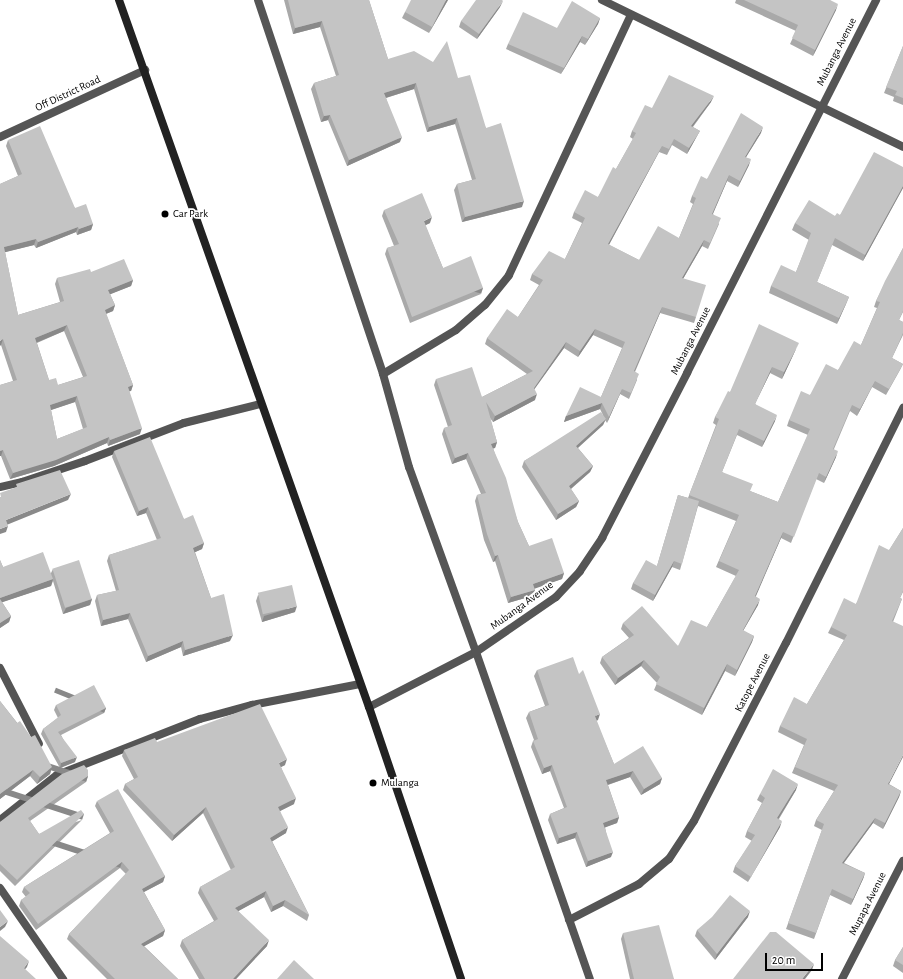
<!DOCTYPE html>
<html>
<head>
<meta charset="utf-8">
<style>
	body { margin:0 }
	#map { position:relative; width:903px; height:979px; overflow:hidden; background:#fff; font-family:"Alegreya Sans",sans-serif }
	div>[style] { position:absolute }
	.street>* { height:8px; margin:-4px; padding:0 4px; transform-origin:4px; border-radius:4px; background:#555 }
	.secondary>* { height:8px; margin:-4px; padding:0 4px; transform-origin:4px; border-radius:4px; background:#222 }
	.wall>* { inset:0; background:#a9a9a9 }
	.shaded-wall>* { inset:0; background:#898989; transform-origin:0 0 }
	.building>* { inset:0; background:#c4c4c4; transform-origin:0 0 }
	.dots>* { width:11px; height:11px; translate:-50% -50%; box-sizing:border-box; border:2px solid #fff; border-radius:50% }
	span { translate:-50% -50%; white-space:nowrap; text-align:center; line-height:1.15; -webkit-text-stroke:3.5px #fff; paint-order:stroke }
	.street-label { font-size:11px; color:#000 }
	.poi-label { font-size:11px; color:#000 }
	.left { translate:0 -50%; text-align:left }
	.scale { position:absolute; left:765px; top:953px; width:58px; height:18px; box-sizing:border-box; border:2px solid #000; border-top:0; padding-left:5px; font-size:12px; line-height:14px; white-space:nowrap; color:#000; -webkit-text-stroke:3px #fff; paint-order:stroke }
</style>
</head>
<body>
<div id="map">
	<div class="street">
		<div style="left:258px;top:0;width:394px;rotate:71.5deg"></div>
		<div style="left:383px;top:374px;width:97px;rotate:74.4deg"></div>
		<div style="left:409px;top:467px;width:197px;rotate:70.1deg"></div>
		<div style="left:476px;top:652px;width:346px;rotate:70.8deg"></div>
		<div style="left:602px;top:0;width:335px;rotate:26deg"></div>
		<div style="left:0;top:137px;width:160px;rotate:-24.8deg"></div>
		<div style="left:383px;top:374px;width:85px;rotate:-31.1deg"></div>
		<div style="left:456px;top:330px;width:38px;rotate:-41deg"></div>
		<div style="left:485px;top:305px;width:38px;rotate:-51deg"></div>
		<div style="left:509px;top:275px;width:287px;rotate:-64.9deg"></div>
		<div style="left:0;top:487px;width:23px;rotate:-13deg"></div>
		<div style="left:22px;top:482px;width:66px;rotate:-18.4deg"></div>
		<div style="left:85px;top:461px;width:106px;rotate:-21deg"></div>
		<div style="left:184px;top:423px;width:78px;rotate:-14deg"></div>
		<div style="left:0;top:668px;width:85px;rotate:62.8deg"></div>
		<div style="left:369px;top:707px;width:120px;rotate:-27.2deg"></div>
		<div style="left:476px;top:652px;width:97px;rotate:-34.5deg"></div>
		<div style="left:556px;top:597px;width:35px;rotate:-47deg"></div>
		<div style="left:580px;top:571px;width:40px;rotate:-56deg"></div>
		<div style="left:602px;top:538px;width:186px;rotate:-62.7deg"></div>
		<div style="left:687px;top:373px;width:418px;rotate:-63.1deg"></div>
		<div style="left:0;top:820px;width:73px;rotate:-38.3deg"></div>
		<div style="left:57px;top:775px;width:154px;rotate:-21.4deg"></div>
		<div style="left:200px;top:719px;width:54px;rotate:-15.1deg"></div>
		<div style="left:252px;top:705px;width:110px;rotate:-11deg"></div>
		<div style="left:0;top:888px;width:111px;rotate:55.3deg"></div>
		<div style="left:569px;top:920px;width:79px;rotate:-27.2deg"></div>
		<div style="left:639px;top:884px;width:39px;rotate:-40deg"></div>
		<div style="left:669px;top:859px;width:45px;rotate:-56.7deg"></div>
		<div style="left:694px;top:821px;width:200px;rotate:-62.7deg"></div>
		<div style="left:786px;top:643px;width:263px;rotate:-63.5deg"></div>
		<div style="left:842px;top:979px;width:133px;rotate:-62.7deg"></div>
	</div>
	<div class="secondary">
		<div style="left:119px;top:0;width:750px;rotate:70.53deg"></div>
		<div style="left:369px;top:707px;width:287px;rotate:71.3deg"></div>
	</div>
	<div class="wall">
		<div style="clip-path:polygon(284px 0,369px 0,388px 59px,458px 78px,486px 128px,522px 207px,462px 222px,454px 190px,457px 184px,472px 180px,455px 124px,427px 132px,414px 89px,386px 98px,400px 142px,347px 166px,328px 120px,321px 122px,311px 89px,314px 83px,336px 76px,320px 27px,293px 34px)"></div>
		<div style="clip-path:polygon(448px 0,429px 33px,402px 18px,405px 12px)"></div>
		<div style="clip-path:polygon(736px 0,830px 0,836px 10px,813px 56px,790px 44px,796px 31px,735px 3px)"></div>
		<div style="clip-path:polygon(500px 7px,477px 39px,459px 27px,461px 21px)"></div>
		<div style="clip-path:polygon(600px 18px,598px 24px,585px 45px,580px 42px,561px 74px,506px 49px,508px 44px,557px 28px)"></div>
		<div style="clip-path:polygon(903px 46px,903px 105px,893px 101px,894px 97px,884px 93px)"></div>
		<div style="clip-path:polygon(711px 102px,693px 127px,700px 131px,697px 136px,687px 154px,672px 145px,667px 155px,659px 152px,609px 245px,639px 260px,679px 238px,693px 204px,690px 202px,692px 196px,707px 179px,761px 133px,746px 157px,749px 165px,738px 187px,727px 181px,713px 214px,719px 224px,708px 249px,702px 246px,683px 279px,696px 317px,694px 323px,660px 313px,635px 372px,637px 380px,629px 399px,620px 394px,607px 423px,605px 420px,603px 425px,578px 448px,593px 466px,590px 472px,571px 489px,579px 501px,576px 507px,556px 520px,522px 467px,524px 461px,603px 415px,600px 409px,564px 422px,566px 416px,601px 397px,622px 348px,593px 335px,578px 357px,564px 348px,534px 389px,535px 400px,493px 422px,490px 418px,497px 442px,495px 448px,493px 448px,518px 522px,529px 546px,564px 573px,562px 579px,534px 588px,535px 590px,532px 596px,508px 603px,495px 561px,493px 562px,484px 540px,475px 501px,477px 495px,481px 494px,466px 459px,452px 464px,442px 434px,444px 428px,448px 427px,434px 385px,436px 379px,482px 397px,527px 374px,485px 344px,487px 338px,518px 317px,539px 285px,530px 280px,532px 274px,565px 259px,582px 223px,572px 218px,574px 212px,598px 197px,616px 169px,633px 139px,630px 137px,632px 131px,652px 108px)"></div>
		<div style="clip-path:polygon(evenodd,8px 140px,75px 208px,93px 224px,91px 230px,77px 235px,76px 232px,36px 248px,34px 245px,5px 252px,18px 315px,60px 302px,55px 284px,57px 278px,91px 272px,133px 280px,131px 286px,110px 294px,115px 305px,113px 311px,106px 314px,133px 385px,131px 391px,129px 391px,140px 434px,108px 446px,107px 443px,54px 466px,10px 479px,1px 456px,0 456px,0 385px,13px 381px,1px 345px,0 184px,18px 176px,6px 146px,8px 140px,64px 331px,83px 377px,58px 385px,49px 380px,37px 343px,64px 331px,8px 140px,75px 402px,83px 429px,57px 439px,51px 410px,75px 402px)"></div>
		<div style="clip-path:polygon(903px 167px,903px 188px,863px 261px,832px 245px,817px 282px,849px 297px,837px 324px,769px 293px,771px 286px,796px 272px,809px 240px,792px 230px,795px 223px,840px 215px)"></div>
		<div style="clip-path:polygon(384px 210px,430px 223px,425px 225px,443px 268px,481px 294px,410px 323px,385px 254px,387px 248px,394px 246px,382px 216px)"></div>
		<div style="clip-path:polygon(903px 248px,903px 312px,899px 320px,903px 322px,903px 335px,892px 358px,903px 364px,900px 370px,886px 395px,872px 387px,857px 416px,850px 411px,834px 449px,836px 457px,824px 483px,816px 479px,791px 543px,781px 538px,755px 597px,758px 605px,743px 631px,754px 636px,752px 642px,735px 676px,725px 671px,702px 715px,654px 690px,657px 683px,641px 666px,615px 685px,600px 663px,602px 657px,629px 638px,621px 629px,623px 623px,678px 646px,707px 627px,736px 576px,716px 567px,736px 521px,698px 506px,680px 570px,672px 567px,653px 601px,631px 589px,633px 583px,657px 566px,678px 495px,688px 498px,716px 425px,713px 423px,715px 417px,730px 392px,796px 349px,782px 379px,770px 373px,755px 404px,775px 421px,762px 447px,737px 435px,722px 472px,750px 491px,778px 502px,808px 435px,787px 426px,789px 420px,810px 395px,838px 370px,861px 345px,877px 308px,874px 307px,876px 301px)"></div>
		<div style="clip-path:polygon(114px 451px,184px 519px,204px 543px,202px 549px,195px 552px,211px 598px,230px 641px,183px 656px,181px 647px,146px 662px,128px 619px,101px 626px,95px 601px,97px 595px,116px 591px,107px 561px,109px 555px,157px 540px,146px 513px,137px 516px,112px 457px)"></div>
		<div style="clip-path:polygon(903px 528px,903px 592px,900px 598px,902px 599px,893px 622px,889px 784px,901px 791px,899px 797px,883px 829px,873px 823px,844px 863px,865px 873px,863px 879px,851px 905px,830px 895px,814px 939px,786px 929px,822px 830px,814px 826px,816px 820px,834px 791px,792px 773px,804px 745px,778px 732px,780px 726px,807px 704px,844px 640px,828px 633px,831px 627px,856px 604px)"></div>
		<div style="clip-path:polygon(0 560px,3px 567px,51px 573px,53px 569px,92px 599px,90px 605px,63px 614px,53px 581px,51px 586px,2px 602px,11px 616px,9px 622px,0 628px)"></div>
		<div style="clip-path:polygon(258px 595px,295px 612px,262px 622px,256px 601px)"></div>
		<div style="clip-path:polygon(537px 670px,579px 674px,598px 720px,596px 721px,614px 764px,662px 778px,660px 784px,641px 795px,630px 777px,608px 785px,619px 817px,617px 823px,605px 827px,611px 857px,586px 867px,575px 838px,557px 844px,548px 820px,550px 814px,564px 808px,550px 771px,542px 774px,531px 747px,533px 741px,534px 740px,526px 718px,529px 712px,545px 706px,534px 676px)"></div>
		<div style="clip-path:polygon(0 701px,52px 767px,50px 774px,37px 784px,30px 776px,0 799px)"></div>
		<div style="clip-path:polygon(56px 705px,106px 708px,104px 713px,61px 735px,75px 762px,60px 768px,41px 734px,43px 729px,58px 718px,54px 710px)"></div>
		<div style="clip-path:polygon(157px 742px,285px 765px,281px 767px,294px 804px,280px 811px,286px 833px,272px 841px,309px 915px,307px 921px,283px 906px,271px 912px,264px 897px,238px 911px,267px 946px,236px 979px,199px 979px,180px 946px,182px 940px,214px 921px,198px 893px,200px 887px,231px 870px,203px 813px,172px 841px,123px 790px,125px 784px,134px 779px,122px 756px,124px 750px)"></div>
		<div style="clip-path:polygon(88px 776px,86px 782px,30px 821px,39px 834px,82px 820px,15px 886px,0 871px,0 822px)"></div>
		<div style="clip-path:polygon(796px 790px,779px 819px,780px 827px,748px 882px,733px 872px,735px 866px,752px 841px,745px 837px,747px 831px,762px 803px,757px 800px,760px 794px)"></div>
		<div style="clip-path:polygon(97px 801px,165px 876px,163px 882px,144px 892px,165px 930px,163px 936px,144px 946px,178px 979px,107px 979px,67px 939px,69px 934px,126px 874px,120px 868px,36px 930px,19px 906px,21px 900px,26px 897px,22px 892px,24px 887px,110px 833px,95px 806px)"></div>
		<div style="clip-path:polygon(748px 917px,715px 960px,695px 936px,697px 930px)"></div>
		<div style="clip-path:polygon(623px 933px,674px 979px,630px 979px,621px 939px)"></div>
		<div style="clip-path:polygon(903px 947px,903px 973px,893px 966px,895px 960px)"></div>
	</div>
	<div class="shaded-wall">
		<div style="clip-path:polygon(446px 0,448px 0,429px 33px,432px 27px)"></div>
		<div style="clip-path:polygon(503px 1px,500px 7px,477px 39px,479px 34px)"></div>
		<div style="clip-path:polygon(838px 4px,836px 10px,813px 56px,815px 50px)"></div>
		<div style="clip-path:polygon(600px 18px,598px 24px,585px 45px,588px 39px)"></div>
		<div style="clip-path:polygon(322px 21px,320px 27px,293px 34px,295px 28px)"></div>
		<div style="clip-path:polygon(582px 36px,580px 42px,561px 74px,564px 68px)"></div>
		<div style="clip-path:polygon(416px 83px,414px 89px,382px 99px,384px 93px)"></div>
		<div style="clip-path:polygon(714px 96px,711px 102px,689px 131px,691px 126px)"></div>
		<div style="clip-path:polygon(330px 115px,328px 120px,321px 122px,324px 116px)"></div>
		<div style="clip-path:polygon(457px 118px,455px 124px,427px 132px,429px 127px)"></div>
		<div style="clip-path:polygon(763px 127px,761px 133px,743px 162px,745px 157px)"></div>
		<div style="clip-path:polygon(700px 131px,697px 136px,687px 154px,689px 148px)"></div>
		<div style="clip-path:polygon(402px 137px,400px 142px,347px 166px,349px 160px)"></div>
		<div style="clip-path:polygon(662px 146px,659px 152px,606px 250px,608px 244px)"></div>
		<div style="clip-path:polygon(751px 159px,749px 165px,738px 187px,740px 181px)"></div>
		<div style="clip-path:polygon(729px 175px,727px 181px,710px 220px,712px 214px)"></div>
		<div style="clip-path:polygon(903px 186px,903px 188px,863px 261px,865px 255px)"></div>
		<div style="clip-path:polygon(524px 201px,522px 207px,462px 222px,465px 217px)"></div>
		<div style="clip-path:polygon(432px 217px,430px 223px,422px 227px,424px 221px)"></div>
		<div style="clip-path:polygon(93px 224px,91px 230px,77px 235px,79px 229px)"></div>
		<div style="clip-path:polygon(78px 227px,76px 232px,36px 248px,38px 242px)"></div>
		<div style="clip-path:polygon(36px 239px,34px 245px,2px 253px,4px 247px)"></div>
		<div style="clip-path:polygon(704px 240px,702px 246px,680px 284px,682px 278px)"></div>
		<div style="clip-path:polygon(133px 280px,131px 286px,106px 296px,108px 290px)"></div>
		<div style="left:483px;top:288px;width:6px;height:77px;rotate:108deg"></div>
		<div style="clip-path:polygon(849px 297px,846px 304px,837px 324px,839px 318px)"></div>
		<div style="clip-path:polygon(115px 305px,113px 311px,103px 315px,105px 310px)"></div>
		<div style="clip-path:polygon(662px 307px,660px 313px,632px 377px,634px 371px)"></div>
		<div style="clip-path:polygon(67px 325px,64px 331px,33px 344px,35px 338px)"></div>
		<div style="clip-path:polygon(595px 329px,593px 335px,578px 357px,580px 351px)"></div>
		<div style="clip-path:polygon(3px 339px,1px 345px,0 346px,0 341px)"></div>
		<div style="clip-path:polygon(566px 342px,564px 348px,531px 394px,534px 388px)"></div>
		<div style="clip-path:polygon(799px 343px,796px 349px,782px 379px,784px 372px)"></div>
		<div style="clip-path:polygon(772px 367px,770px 373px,752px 410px,755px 404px)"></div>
		<div style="clip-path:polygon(875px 381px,872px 387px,857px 416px,860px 409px)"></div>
		<div style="clip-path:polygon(133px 385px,131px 391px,126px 392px,128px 387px)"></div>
		<div style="clip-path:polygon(622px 389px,620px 394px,607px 423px,609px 417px)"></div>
		<div style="clip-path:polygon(537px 394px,535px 400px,493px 422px,495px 416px)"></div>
		<div style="clip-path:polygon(77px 396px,75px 402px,48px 411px,50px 405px)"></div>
		<div style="clip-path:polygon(602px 403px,600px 409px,564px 422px,566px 416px)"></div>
		<div style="clip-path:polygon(777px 415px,775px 421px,762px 447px,764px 441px)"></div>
		<div style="clip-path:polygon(606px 419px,603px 425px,573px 452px,576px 446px)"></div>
		<div style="clip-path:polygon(142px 428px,140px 434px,108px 446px,110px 440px)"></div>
		<div style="clip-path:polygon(109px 437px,107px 443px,54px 466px,10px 479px,13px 473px)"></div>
		<div style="clip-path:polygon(497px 442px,495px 448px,489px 450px,491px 444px)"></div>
		<div style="clip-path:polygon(3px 450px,1px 456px,0 456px,0 451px)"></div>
		<div style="clip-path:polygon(838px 451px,836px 457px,824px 483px,826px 477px)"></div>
		<div style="clip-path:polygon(468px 453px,466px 459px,452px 464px,455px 458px)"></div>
		<div style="clip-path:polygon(593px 466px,590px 472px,567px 492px,569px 486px)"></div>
		<div style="clip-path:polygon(71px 494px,68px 500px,4px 526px,6px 520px)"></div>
		<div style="clip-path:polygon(579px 501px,576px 507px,556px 520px,558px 514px)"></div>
		<div style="clip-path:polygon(148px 507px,146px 513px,137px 516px,139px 511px)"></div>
		<div style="clip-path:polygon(8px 526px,6px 532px,0 534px,0 529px)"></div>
		<div style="clip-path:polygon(783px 532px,781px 538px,753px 603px,755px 596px)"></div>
		<div style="clip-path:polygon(204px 543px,202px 549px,191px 554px,193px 548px)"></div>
		<div style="clip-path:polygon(498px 555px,495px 561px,493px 562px,495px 556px)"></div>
		<div style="clip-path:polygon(674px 561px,672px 567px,653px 601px,655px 595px)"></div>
		<div style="clip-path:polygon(564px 573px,562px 579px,531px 590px,533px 584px)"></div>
		<div style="clip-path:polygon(53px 579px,51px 586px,0 603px,0 598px)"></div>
		<div style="clip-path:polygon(535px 590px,532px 596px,508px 603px,511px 597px)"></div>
		<div style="clip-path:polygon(92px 599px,90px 605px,63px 614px,66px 608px)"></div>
		<div style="clip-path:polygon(760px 599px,758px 605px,740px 636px,743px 630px)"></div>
		<div style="clip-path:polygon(297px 606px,295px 612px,262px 622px,264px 616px)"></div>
		<div style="clip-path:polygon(130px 613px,128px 619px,101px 626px,103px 620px)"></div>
		<div style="clip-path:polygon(11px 616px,9px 622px,0 628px,0 623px)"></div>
		<div style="clip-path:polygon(233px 635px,230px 641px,183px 656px,185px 650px)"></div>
		<div style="clip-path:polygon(754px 636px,752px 642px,735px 676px,737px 670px)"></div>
		<div style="clip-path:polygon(183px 641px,181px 647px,146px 662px,148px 656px)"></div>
		<div style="clip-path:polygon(644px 660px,641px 666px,615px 685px,618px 678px)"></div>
		<div style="clip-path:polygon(727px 664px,725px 671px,702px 715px,704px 708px)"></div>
		<div style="left:106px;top:708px;width:5px;height:54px;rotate:112deg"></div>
		<div style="clip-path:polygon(600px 714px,598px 720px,592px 722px,595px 716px)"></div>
		<div style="clip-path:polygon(903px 755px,903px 757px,886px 790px,888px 784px)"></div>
		<div style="clip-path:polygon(77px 757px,75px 762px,60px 768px,61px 763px)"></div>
		<div style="clip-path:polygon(287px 759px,285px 765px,277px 769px,279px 763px)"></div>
		<div style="clip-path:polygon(552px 765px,550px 771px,542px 774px,544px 768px)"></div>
		<div style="clip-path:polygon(52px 767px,50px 774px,37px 784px,40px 777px)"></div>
		<div style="clip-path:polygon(33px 770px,30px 776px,0 799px,0 794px)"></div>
		<div style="clip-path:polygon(633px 771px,630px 777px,604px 786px,606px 780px)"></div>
		<div style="left:88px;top:776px;width:6px;height:73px;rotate:108deg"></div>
		<div style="clip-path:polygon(662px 778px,660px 784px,641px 795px,644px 789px)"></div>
		<div style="clip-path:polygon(798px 784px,796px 790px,775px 824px,777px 818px)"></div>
		<div style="clip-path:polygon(901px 791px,899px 797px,883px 829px,885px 823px)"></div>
		<div style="clip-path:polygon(296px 798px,294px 804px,276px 813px,278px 807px)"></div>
		<div style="clip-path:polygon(206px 807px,203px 813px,172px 841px,174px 835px)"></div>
		<div style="left:84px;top:814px;width:6px;height:94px;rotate:108deg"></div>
		<div style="clip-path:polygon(619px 817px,617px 823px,601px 829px,603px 823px)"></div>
		<div style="clip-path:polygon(875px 818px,873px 823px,840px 868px,842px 863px)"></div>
		<div style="clip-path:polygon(782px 821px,780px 827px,748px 882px,751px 877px)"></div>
		<div style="clip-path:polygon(288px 827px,286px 833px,268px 844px,270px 838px)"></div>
		<div style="clip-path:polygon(577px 832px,575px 838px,557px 844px,559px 838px)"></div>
		<div style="clip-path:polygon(613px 852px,611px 857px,586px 867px,588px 861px)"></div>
		<div style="left:122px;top:862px;width:6px;height:104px;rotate:108deg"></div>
		<div style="clip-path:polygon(865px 873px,863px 879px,851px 905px,853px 899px)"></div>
		<div style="clip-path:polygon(165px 876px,163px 882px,140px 894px,142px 889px)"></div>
		<div style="clip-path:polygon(266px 891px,264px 897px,233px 914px,235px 908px)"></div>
		<div style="clip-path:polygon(285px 900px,283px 906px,271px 912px,273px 906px)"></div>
		<div style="clip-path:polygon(750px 911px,748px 917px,715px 960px,717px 954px)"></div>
		<div style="clip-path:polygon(8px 921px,5px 927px,0 931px,0 927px)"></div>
		<div style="clip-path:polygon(165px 930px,163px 936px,139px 949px,141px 944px)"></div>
		<div style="clip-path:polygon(269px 940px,267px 946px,236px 979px,233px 979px)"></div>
		<div style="clip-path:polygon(29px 961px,27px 967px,22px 973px,24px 968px)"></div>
		<div style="clip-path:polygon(814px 964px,812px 970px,805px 979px,802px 979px)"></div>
	</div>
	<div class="building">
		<div style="clip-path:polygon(288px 0,369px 0,388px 59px,414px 51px,433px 62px,447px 41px,458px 78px,470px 75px,486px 128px,501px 123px,524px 201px,465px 217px,457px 184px,476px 179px,457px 118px,429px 127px,416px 83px,384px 93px,402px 137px,349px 160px,330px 115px,324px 116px,314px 83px,339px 75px,322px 21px,295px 28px)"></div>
		<div style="clip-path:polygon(411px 0,446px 0,432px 27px,405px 12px)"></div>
		<div style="clip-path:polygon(476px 0,502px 0,503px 1px,479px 34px,461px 21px)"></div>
		<div style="clip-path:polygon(744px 0,830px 0,838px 4px,815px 50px,792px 38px,798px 25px)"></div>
		<div style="clip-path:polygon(572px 1px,600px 18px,588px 39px,582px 36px,564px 68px,508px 44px,523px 12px,557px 28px)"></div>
		<div style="clip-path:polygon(903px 46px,903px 98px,895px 95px,897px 91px,886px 87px)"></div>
		<div style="clip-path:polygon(669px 75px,714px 96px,691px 126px,700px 131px,689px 148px,674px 139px,669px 149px,662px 146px,608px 244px,639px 260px,658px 226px,679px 238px,696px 198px,692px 196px,701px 176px,707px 179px,741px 113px,763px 127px,745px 157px,751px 159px,740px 181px,729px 175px,712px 214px,721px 218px,710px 243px,704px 240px,682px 278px,706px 285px,696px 317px,662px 307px,634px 371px,639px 374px,631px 393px,622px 389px,609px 417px,602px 403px,566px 416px,580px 387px,601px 397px,625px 342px,595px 329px,580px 351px,566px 342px,534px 388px,537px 394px,495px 416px,486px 402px,497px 442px,491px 444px,506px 478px,518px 522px,529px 546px,552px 538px,564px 573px,533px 584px,535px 590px,511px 597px,498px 555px,495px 556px,487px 534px,477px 495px,486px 493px,468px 453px,455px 458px,444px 428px,452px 425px,436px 379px,472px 367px,482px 397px,533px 371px,487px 338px,507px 309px,518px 317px,543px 280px,532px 274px,549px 251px,565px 259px,585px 218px,574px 212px,585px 190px,598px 197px,613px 167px,616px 169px,636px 133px,632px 131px,645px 105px,652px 108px)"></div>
		<div style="clip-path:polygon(evenodd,40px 126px,75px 208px,86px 204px,93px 224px,79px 229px,78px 227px,38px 242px,36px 239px,4px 247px,18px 315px,64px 301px,57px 278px,90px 269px,91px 272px,124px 259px,133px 280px,108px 290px,115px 305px,105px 310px,133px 385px,128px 387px,142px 428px,110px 440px,109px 437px,56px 460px,13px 473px,3px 450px,0 451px,0 385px,17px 380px,3px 339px,0 341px,0 184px,22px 174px,8px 140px,40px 126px,67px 325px,87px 376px,58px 385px,56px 378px,49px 380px,35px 338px,67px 325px,40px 126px,77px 396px,87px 427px,57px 439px,50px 405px,77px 396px)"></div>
		<div style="clip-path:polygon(874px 152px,903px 167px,903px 186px,865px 255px,835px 238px,817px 282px,849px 297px,839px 318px,771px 286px,781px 265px,796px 272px,811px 233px,795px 223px,809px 200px,835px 216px,837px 213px,840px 215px)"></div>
		<div style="clip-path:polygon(422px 193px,432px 217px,424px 221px,443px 268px,471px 256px,483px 288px,412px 317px,387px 248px,399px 244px,384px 210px)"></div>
		<div style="clip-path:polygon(903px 248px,903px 311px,899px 320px,903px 322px,903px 333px,892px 358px,903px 364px,889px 389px,875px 381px,860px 409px,852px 405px,833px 449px,838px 451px,826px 477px,819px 473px,794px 537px,783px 532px,755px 596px,760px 599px,743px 630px,754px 636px,737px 670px,727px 664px,704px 708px,656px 684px,660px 677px,644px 660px,618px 678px,602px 657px,634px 635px,623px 623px,642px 606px,678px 646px,691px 620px,707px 627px,739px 570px,719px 561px,739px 515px,689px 495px,719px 419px,715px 417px,728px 391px,730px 392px,759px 324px,799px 343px,784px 372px,772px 367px,755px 404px,777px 415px,764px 441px,739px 429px,722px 472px,753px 484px,750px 491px,778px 502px,810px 429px,789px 420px,801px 391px,810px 395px,826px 364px,838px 370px,854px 341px,861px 345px,880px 302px,876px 301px,885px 281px)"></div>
		<div style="clip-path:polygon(601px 412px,606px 419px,576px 446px,593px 466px,569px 486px,579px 501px,558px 514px,524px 461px)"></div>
		<div style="clip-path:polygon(150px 437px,184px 519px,193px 515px,204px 543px,193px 548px,211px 598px,224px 594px,233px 635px,185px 650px,183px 641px,148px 656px,130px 613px,103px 620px,97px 595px,119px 590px,109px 555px,161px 538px,148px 507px,139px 511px,114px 451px)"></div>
		<div style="clip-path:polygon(60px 470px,71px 494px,6px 520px,8px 526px,0 529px,0 497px,1px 497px,0 493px,17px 487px,16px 484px)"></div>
		<div style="clip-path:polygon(678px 495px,699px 501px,682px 564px,674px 561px,655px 595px,633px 583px,646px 560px,657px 566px)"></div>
		<div style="clip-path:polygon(903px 528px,903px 591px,900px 598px,902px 599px,892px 621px,903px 626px,903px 755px,888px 784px,901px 791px,885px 823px,875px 818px,842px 863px,865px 873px,853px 899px,832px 889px,816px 933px,788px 923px,824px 824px,816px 820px,838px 785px,795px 767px,807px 739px,780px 726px,794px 697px,807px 704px,847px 635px,831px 627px,844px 598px,856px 604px,879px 545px,889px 550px)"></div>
		<div style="clip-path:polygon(43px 552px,53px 579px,0 598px,0 560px,3px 567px)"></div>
		<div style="left:79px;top:560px;width:41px;height:28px;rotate:72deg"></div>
		<div style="left:292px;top:585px;width:22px;height:35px;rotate:77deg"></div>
		<div style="clip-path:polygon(0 599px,11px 616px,0 623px)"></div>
		<div style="clip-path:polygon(573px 657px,579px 674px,583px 670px,600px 714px,595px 716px,614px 764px,643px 746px,662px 778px,644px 789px,633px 771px,606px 780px,619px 817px,603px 823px,613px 852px,588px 861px,577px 832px,559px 838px,550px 814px,567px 807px,552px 765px,544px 768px,533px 741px,538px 739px,529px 712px,549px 705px,537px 670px)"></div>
		<div style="clip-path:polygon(94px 685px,106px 708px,58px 732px,77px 757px,61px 763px,43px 729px,61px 715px,56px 705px)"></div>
		<div style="clip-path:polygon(0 701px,17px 723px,20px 721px,31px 737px,35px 735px,52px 767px,40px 777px,33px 770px,0 794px)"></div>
		<div style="clip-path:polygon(260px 704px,287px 759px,279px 763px,296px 798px,278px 807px,288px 827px,270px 838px,309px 915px,285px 900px,273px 906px,266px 891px,235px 908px,269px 940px,233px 979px,205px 979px,182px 940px,218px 919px,200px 887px,235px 867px,206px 807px,174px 835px,125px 784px,138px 777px,124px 750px,155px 738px,157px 742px)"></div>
		<div style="clip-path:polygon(84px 765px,88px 770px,88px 776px,28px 818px,39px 834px,81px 810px,84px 814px,17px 880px,0 864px,0 822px,62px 774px)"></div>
		<div style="clip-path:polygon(773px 769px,798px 784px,777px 818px,782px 821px,751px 877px,735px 866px,755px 835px,747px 831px,765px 798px,760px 794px)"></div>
		<div style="clip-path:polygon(118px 789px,165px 876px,142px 889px,165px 930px,141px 944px,178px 979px,115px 979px,69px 934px,129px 870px,122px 862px,38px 924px,21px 900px,30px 893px,24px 887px,114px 831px,97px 801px)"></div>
		<div style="clip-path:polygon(730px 895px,750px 911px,717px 954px,697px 930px,712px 917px)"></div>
		<div style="clip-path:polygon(0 910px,8px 921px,0 927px)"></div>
		<div style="clip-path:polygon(659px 925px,674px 979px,634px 979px,623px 933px)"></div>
		<div style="clip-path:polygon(770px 932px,776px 932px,814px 964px,802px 979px,733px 979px)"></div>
		<div style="clip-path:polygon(0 936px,29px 961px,24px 968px,36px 979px,0 979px)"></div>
		<div style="clip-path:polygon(903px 947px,903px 965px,895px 960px)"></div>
		<div style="clip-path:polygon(294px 960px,314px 979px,277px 979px)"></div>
	</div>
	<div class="dots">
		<div style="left:165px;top:214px;background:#000"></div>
		<div style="left:373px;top:783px;background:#000"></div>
	</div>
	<div class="street-label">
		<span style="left:837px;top:52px;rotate:-63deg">Mubanga Avenue</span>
		<span style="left:68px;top:94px;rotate:-25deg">Off District Road</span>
		<span style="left:691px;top:341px;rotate:-63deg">Mubanga Avenue</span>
		<span style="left:522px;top:606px;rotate:-36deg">Mubanga Avenue</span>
		<span style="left:753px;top:683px;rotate:-63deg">Katope Avenue</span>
		<span style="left:868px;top:904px;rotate:-63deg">Mupapa Avenue</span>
	</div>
	<div class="poi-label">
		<span class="left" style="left:173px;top:214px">Car Park</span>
		<span class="left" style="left:381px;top:783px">Mulanga</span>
	</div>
	<div class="scale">20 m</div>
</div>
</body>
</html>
